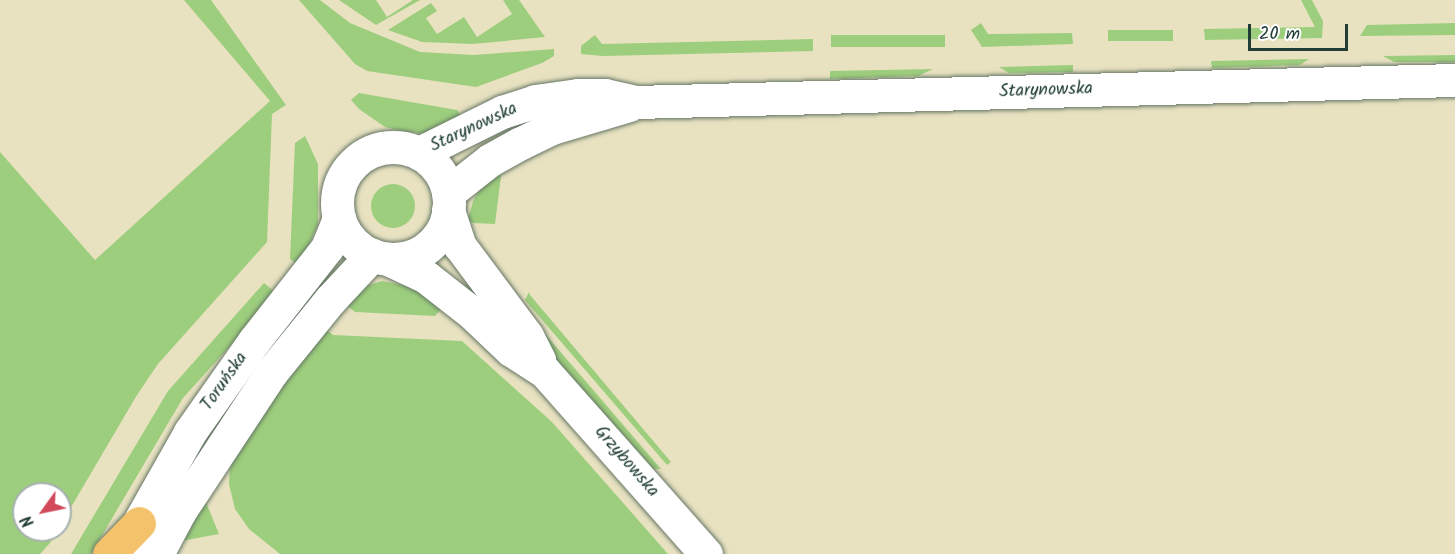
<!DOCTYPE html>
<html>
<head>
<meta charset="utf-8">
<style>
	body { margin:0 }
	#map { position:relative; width:1455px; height:554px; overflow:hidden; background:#e8e2c1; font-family:Kalam,sans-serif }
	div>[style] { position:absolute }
	.green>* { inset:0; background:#9dce7d; transform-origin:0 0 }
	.round { border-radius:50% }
	.roads { filter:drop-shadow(0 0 2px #657765) drop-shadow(0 0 2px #657765) }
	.tertiary>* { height:33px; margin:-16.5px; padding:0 16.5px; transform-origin:16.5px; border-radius:16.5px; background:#fff }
	.tertiary>.ring { margin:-16.5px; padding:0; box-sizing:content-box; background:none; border:33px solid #fff; border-radius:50% }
	.primary>* { height:33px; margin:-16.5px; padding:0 16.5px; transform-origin:16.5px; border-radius:16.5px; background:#f3c26a }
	span { translate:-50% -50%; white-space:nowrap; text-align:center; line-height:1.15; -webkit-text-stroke:4.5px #fff; paint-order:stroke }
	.street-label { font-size:18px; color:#1f3d34 }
	.north { position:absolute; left:12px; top:482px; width:60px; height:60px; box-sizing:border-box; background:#fff; border:2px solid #a5b1ae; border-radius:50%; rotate:237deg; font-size:16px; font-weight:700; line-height:24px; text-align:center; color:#1f3d34 }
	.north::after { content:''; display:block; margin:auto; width:21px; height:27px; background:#d1495b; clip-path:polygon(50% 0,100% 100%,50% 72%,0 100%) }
	.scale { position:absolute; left:1248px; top:24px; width:100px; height:27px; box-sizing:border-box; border:3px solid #1f3d34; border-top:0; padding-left:8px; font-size:18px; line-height:21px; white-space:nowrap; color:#1f3d34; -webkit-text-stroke:4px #fff; paint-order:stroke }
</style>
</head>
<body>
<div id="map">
	<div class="green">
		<div style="clip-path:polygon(184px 0,211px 0,286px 105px,272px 114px,267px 242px,158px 364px,137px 395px,60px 526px,60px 494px,24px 494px,24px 530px,58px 530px,50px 543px,40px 554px,0 554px,0 152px,95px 260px,270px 101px)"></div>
		<div style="clip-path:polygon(299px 0,320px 0,350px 23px,420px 52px,474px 55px,554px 49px,554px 56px,542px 63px,476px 87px,367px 71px,355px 64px)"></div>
		<div style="clip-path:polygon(339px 0,376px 0,387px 17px,413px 0,420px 0,376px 25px)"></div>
		<div style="clip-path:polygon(503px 0,519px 0,545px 37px,473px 44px,422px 42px,388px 30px,431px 3px,437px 11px,426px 18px,437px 34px,464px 17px,477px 37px,512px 14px)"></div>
		<div style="clip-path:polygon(1301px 0,1312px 0,1323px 21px,1322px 38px,1205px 40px,1204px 29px,1315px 27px)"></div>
		<div style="clip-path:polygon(981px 23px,988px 34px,1072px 33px,1073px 44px,982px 47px,971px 30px)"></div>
		<div style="clip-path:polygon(1455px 23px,1455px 35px,1360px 36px,1367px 25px)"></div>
		<div style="left:1173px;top:30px;width:11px;height:65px;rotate:90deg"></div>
		<div style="clip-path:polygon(595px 35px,602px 44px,813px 39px,813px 51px,603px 56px,581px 54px,581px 46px)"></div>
		<div style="left:945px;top:35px;width:12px;height:114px;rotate:90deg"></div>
		<div style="clip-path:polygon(1455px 55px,1455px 62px,1394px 62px,1383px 56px)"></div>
		<div style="clip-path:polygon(1309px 59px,1300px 65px,1212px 68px,1211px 61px)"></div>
		<div style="clip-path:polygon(1073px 65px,1073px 72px,1009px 73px,999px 67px)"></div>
		<div style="clip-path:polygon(933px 69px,918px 76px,830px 79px,830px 71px)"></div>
		<div style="clip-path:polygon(359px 93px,457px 110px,464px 120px,428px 134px,397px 130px,385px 127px,359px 109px,351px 100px)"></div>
		<div style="clip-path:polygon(305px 136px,318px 164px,318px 224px,300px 266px,290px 259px,295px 143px)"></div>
		<div style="clip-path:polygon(497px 171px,501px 176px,495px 224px,473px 223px,468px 220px,473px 201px,483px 184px)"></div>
		<div class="round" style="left:371px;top:184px;width:44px;height:44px"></div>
		<div style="clip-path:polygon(382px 281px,413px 287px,444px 306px,435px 316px,355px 312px,344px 303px,363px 287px)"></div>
		<div style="clip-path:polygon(264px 283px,277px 294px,183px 398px,91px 554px,71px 554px,168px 391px)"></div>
		<div style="clip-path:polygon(529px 292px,530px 295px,671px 462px,667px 465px,525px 300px)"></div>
		<div style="clip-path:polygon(510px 293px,661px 469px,654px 469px,556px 361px)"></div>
		<div style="clip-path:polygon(323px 327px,333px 335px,462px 341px,552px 422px,668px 554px,280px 554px,249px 529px,235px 509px,229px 484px,230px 463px,234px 453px)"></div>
		<div style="clip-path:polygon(205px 500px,219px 534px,181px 541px)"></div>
	</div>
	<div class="roads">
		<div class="tertiary">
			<div class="ring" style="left:337px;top:147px;width:79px;height:79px"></div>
			<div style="left:419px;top:153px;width:93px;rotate:-26.3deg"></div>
			<div style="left:502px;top:112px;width:35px;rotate:-18deg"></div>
			<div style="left:535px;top:101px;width:43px;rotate:-7.9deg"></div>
			<div style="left:578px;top:95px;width:27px"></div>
			<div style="left:605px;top:95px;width:32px;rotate:13deg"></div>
			<div style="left:636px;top:102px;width:819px;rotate:-1.54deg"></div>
			<div style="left:448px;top:193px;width:53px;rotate:-38.2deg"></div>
			<div style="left:490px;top:160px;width:35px;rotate:-29deg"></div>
			<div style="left:521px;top:143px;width:34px;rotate:-26deg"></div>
			<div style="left:552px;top:128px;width:80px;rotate:-16.6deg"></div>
			<div style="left:448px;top:210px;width:38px;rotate:72deg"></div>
			<div style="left:460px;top:246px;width:112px;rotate:53.3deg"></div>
			<div style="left:527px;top:336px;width:27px;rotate:63deg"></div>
			<div style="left:388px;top:259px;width:42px;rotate:25.3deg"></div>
			<div style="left:426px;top:277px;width:58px;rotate:38deg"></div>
			<div style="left:472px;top:313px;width:54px;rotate:43.5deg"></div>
			<div style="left:511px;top:350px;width:40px;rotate:32.9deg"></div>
			<div style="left:545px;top:372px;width:243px;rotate:48.5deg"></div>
			<div style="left:125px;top:547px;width:132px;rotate:-60.5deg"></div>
			<div style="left:190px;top:432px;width:111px;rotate:-54.9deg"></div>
			<div style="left:254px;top:341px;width:118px;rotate:-51.9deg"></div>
			<div style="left:327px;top:248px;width:31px;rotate:-68deg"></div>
			<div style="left:157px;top:554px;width:49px;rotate:-61.9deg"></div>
			<div style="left:180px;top:511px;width:165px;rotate:-56.6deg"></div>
			<div style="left:271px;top:373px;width:94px;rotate:-51.1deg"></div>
			<div style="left:330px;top:300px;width:62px;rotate:-47deg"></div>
		</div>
		<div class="primary">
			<div style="left:109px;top:554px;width:43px;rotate:-45.9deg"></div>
		</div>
	</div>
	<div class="street-label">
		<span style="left:1046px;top:91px;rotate:-2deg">Starynowska</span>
		<span style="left:474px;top:128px;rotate:-25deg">Starynowska</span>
		<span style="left:225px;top:382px;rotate:-55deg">Toruńska</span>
		<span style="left:626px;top:462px;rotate:49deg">Grzybowska</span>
	</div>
	<div class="north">N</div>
	<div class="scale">20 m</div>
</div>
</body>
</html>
